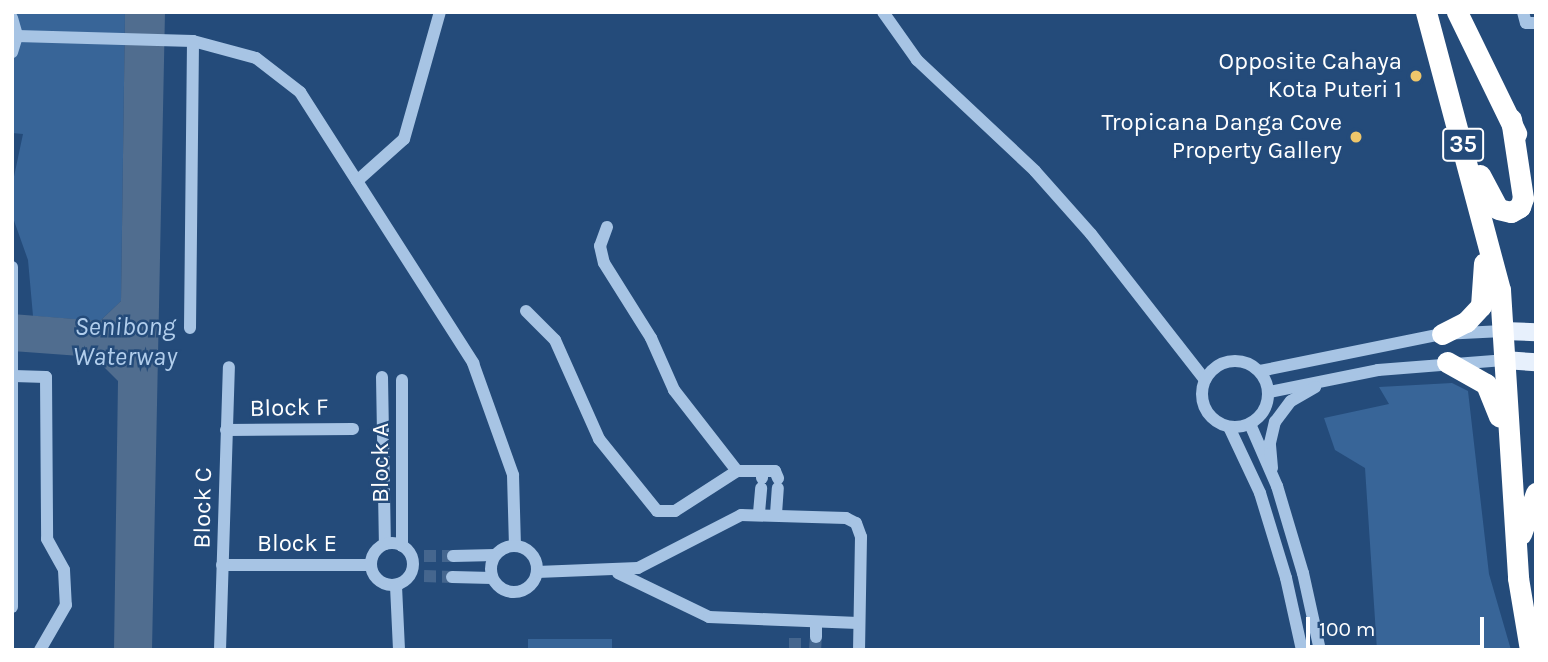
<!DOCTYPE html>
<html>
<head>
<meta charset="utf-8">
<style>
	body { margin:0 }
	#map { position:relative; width:1548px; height:662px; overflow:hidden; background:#244b7a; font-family:Karla,sans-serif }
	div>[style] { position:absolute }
	.green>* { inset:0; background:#386598; transform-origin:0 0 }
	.water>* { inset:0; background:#506d8f }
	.minor-tunnel>* { height:12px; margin-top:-6px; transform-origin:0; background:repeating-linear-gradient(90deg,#45668e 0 12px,transparent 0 18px) }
	.minor>* { height:12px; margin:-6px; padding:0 6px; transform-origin:6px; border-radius:6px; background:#a7c4e4 }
	.minor>.ring { margin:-6px; padding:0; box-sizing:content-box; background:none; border:12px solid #a7c4e4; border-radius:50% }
	.major>* { height:18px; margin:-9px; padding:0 9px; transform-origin:9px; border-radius:9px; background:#e7f0fc }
	.highway>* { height:21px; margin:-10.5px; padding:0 10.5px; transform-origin:10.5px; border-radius:10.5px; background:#fff }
	.dots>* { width:19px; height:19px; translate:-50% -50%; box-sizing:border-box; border:4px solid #244b7a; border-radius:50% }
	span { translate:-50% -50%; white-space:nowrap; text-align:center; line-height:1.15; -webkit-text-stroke:5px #244b7a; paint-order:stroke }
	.shield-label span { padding:2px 5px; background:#244b7a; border:2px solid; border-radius:5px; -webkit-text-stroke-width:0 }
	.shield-label { font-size:23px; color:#fff; font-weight:700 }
	.poi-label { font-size:24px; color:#fff }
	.right { translate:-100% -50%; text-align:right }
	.street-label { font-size:24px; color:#fff }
	.water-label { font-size:26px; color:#b2ceec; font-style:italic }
	.frame { position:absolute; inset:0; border:14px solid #fff; pointer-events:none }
	.scale { position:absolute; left:1306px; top:617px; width:178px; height:32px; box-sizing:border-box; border:4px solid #fff; border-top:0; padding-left:9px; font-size:21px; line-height:24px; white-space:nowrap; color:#fff; -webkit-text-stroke:5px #244b7a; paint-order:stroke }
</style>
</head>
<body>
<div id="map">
	<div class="green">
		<div style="clip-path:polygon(12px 12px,125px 12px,121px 301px,100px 321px,33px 316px,28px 260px,12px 215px,12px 186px,23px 134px,12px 133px)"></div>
		<div style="clip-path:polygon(1452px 383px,1468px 391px,1489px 574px,1511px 650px,1377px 650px,1365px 468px,1335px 450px,1324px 418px,1389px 404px,1379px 387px)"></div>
		<div style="left:528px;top:639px;width:84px;height:11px"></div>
	</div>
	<div class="water">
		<div style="clip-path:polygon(125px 12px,165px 12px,152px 650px,114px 650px,118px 381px,94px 357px,12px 351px,12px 314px,100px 321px,121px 301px)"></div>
	</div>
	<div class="minor-tunnel">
		<div style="left:424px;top:556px;width:29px"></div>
		<div style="left:424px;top:576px;width:28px;rotate:2deg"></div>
		<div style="left:795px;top:650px;width:13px;rotate:-90deg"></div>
		<div style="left:815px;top:650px;width:13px;rotate:-86deg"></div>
	</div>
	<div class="minor">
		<div style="left:883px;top:12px;width:59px;rotate:54.7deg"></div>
		<div style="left:917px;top:60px;width:162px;rotate:43.2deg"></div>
		<div style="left:1035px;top:171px;width:84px;rotate:48.4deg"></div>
		<div style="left:1091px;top:234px;width:185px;rotate:52deg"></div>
		<div style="left:1523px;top:12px;width:11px;rotate:75deg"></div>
		<div style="left:1526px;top:23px;width:10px"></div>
		<div style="left:12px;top:18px;width:19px;rotate:74deg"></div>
		<div style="left:17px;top:36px;width:17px;rotate:107deg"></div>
		<div style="left:17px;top:36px;width:176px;rotate:1.6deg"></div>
		<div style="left:193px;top:41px;width:65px;rotate:15.1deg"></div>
		<div style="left:256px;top:58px;width:56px;rotate:37.7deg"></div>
		<div style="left:300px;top:92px;width:322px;rotate:57.4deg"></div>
		<div style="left:473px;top:363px;width:119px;rotate:70.3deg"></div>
		<div style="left:513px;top:475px;width:71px;rotate:88.4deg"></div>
		<div style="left:357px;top:181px;width:63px;rotate:-41.8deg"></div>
		<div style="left:404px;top:139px;width:132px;rotate:-74.2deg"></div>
		<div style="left:607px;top:227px;width:20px;rotate:110deg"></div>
		<div style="left:600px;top:246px;width:17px;rotate:77deg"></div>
		<div style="left:604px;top:263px;width:89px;rotate:57.9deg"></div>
		<div style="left:651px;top:338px;width:57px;rotate:66.1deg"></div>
		<div style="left:674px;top:390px;width:103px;rotate:52.1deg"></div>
		<div style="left:12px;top:267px;width:340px;rotate:90deg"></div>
		<div style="left:526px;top:311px;width:41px;rotate:45deg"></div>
		<div style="left:555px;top:340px;width:108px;rotate:66deg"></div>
		<div style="left:599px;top:439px;width:92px;rotate:51.1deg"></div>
		<div style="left:657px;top:511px;width:18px"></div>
		<div style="left:675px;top:511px;width:74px;rotate:-32.8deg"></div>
		<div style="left:737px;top:471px;width:25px"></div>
		<div style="left:190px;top:328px;width:287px;rotate:-89.4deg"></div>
		<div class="ring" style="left:1202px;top:361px;width:54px;height:54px"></div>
		<div style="left:1260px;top:371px;width:186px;rotate:-11.5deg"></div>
		<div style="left:1442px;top:334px;width:61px;rotate:-2.8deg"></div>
		<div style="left:14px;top:376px;width:32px;rotate:2deg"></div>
		<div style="left:46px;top:377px;width:162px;rotate:89.6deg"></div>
		<div style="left:47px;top:539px;width:35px;rotate:61deg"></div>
		<div style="left:64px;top:570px;width:35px;rotate:87deg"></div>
		<div style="left:66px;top:605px;width:52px;rotate:120deg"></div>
		<div style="left:382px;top:377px;width:167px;rotate:89deg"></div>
		<div style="left:1269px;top:392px;width:111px;rotate:-11.4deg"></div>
		<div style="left:1378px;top:370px;width:126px;rotate:-4.5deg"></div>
		<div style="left:1250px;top:424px;width:68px;rotate:66.5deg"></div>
		<div style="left:1277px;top:486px;width:91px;rotate:73.4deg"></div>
		<div style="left:1303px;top:573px;width:79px;rotate:77.6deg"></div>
		<div style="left:1229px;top:427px;width:73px;rotate:64.8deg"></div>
		<div style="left:1260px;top:493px;width:89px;rotate:73deg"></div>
		<div style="left:1286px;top:578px;width:74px;rotate:77.5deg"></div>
		<div style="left:226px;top:430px;width:127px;rotate:-0.5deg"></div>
		<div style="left:1272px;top:468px;width:25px;rotate:-95deg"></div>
		<div style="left:1270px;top:443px;width:22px;rotate:-77deg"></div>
		<div style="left:1275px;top:422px;width:26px;rotate:-53deg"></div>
		<div style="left:1291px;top:401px;width:28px;rotate:-30deg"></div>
		<div style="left:762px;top:478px;width:7px;rotate:-90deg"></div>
		<div style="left:762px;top:471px;width:13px"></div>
		<div style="left:775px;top:471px;width:8px;rotate:67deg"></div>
		<div style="left:759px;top:513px;width:25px;rotate:-85deg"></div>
		<div style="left:776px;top:514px;width:26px;rotate:-86deg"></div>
		<div class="ring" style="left:371px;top:543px;width:30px;height:30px"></div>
		<div class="ring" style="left:491px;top:546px;width:34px;height:34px"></div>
		<div style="left:402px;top:546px;width:166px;rotate:-90deg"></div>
		<div style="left:453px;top:556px;width:42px;rotate:-1.4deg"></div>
		<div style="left:222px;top:565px;width:149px"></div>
		<div style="left:537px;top:572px;width:101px;rotate:-2.3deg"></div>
		<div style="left:638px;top:568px;width:116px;rotate:-27.2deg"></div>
		<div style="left:741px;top:515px;width:105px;rotate:1.6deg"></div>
		<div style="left:846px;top:518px;width:11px;rotate:27deg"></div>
		<div style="left:856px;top:523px;width:15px;rotate:70deg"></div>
		<div style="left:861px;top:537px;width:113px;rotate:91deg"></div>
		<div style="left:618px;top:573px;width:101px;rotate:25.8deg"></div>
		<div style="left:709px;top:617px;width:149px;rotate:2.3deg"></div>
		<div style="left:452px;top:577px;width:40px;rotate:1.4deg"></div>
		<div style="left:396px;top:586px;width:64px;rotate:87.3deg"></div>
		<div style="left:816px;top:637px;width:15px;rotate:-90deg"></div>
		<div style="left:220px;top:650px;width:283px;rotate:-88.2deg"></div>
	</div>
	<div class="major">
		<div style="left:1503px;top:331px;width:33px;rotate:2deg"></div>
		<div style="left:1504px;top:360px;width:32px;rotate:4deg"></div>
	</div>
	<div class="highway">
		<div style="left:1426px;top:12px;width:288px;rotate:75.1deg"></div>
		<div style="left:1500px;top:290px;width:289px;rotate:86.4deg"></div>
		<div style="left:1518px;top:578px;width:73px;rotate:80.5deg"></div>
		<div style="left:1457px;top:12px;width:135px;rotate:64deg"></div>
		<div style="left:1480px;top:175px;width:38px;rotate:62deg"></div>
		<div style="left:1498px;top:209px;width:13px;rotate:13deg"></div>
		<div style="left:1511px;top:212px;width:10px;rotate:-29deg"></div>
		<div style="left:1520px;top:207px;width:9px;rotate:-72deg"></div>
		<div style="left:1523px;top:198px;width:80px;rotate:-98.6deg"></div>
		<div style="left:1442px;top:334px;width:27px;rotate:-27deg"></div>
		<div style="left:1466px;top:322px;width:22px;rotate:-47deg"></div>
		<div style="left:1481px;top:306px;width:43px;rotate:-86deg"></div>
		<div style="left:1447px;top:362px;width:45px;rotate:29.4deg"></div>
		<div style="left:1486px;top:384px;width:35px;rotate:68deg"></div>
		<div style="left:1521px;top:534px;width:44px;rotate:-69.9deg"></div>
	</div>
	<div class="dots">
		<div style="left:1416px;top:76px;background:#eec66b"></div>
		<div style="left:1356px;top:137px;background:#eec66b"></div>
	</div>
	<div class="shield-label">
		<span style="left:1463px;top:145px">35</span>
	</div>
	<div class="poi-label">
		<span class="right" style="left:1402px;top:76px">Opposite Cahaya<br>Kota Puteri 1</span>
		<span class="right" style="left:1342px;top:137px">Tropicana Danga Cove<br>Property Gallery</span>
	</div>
	<div class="street-label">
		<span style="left:289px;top:408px;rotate:-1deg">Block F</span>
		<span style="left:381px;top:463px;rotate:-90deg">Block A</span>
		<span style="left:203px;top:508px;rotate:-89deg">Block C</span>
		<span style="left:297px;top:544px">Block E</span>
	</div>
	<div class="water-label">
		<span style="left:125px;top:342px">Senibong<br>Waterway</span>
	</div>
	<div class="frame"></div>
	<div class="scale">100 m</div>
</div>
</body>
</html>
